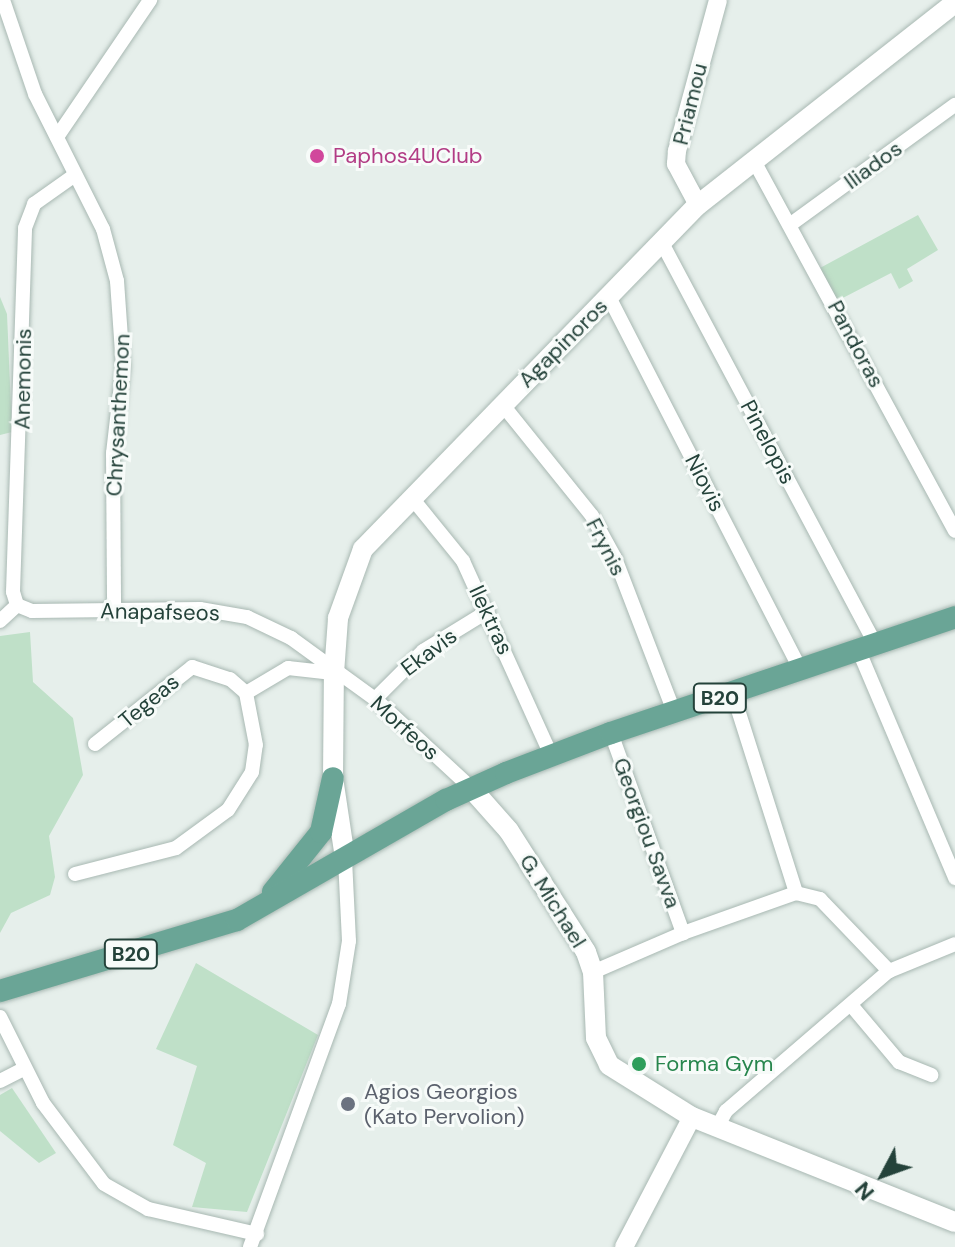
<!DOCTYPE html>
<html>
<head>
<meta charset="utf-8">
<style>
	body { margin:0 }
	#map { position:relative; width:955px; height:1247px; overflow:hidden; background:#e6efeb; font-family:"DM Sans",sans-serif }
	div>[style] { position:absolute }
	.green>* { inset:0; background:#bfe0c8 }
	.roads { filter:drop-shadow(0 0 2px #a8b8b2) drop-shadow(0 0 2px #a8b8b2) }
	.minor>* { height:14px; margin:-7px; padding:0 7px; transform-origin:7px; border-radius:7px; background:#fff }
	.tertiary>* { height:18px; margin:-9px; padding:0 9px; transform-origin:9px; border-radius:9px; background:#fff }
	.secondary>* { height:20px; margin:-10px; padding:0 10px; transform-origin:10px; border-radius:10px; background:#fff }
	.primary>* { height:22px; margin:-11px; padding:0 11px; transform-origin:11px; border-radius:11px; background:#6aa596 }
	.dots>* { width:22px; height:22px; translate:-50% -50%; box-sizing:border-box; border:4px solid #f7fbf9; border-radius:50% }
	span { translate:-50% -50%; white-space:nowrap; text-align:center; line-height:1.15; -webkit-text-stroke:6px #f7fbf9; paint-order:stroke }
	.shield-label span { padding:2px 6px; background:#f7fbf9; border:2px solid; border-radius:6px; -webkit-text-stroke-width:0 }
	.shield-label { font-size:20px; color:#24423a; font-weight:700 }
	.street-label { font-size:22px; color:#24423a }
	.hotel-label { font-size:22px; color:#b23c85 }
	.left { translate:0 -50%; text-align:left }
	.leisure-label { font-size:22px; color:#27864d }
	.worship-label { font-size:22px; color:#5b616d }
	.north { position:absolute; left:843px; top:1135px; width:80px; height:80px; -webkit-text-stroke:6px #f7fbf9; paint-order:stroke; rotate:229deg; font-size:22px; font-weight:700; line-height:32px; text-align:center; color:#24423a }
	.north::after { content:''; display:block; margin:auto; width:28px; height:36px; background:#24423a; clip-path:polygon(50% 0,100% 100%,50% 72%,0 100%) }
</style>
</head>
<body>
<div id="map">
	<div class="green">
		<div style="clip-path:polygon(918px 215px,938px 250px,907px 269px,913px 281px,899px 289px,891px 273px,837px 301px,820px 268px)"></div>
		<div style="clip-path:polygon(0 297px,7px 314px,12px 432px,0 435px)"></div>
		<div style="clip-path:polygon(30px 632px,33px 682px,73px 718px,83px 775px,49px 836px,55px 877px,50px 895px,11px 913px,0 933px,0 636px)"></div>
		<div style="clip-path:polygon(196px 963px,318px 1035px,247px 1212px,192px 1207px,206px 1163px,173px 1145px,197px 1066px,156px 1049px)"></div>
		<div style="clip-path:polygon(12px 1088px,56px 1153px,39px 1163px,0 1131px,0 1095px)"></div>
	</div>
	<div class="roads">
		<div class="minor">
			<div style="left:3px;top:0;width:99px;rotate:71.2deg"></div>
			<div style="left:35px;top:94px;width:151px;rotate:63.3deg"></div>
			<div style="left:103px;top:229px;width:54px;rotate:74.9deg"></div>
			<div style="left:117px;top:281px;width:86px;rotate:86deg"></div>
			<div style="left:123px;top:367px;width:87px;rotate:96.6deg"></div>
			<div style="left:113px;top:453px;width:158px;rotate:89.6deg"></div>
			<div style="left:57px;top:137px;width:166px;rotate:-55.8deg"></div>
			<div style="left:753px;top:159px;width:423px;rotate:61.5deg"></div>
			<div style="left:791px;top:224px;width:203px;rotate:-36deg"></div>
			<div style="left:661px;top:241px;width:455px;rotate:62deg"></div>
			<div style="left:609px;top:297px;width:420px;rotate:62.8deg"></div>
			<div style="left:502px;top:404px;width:144px;rotate:51.2deg"></div>
			<div style="left:592px;top:516px;width:48px;rotate:61.3deg"></div>
			<div style="left:615px;top:558px;width:165px;rotate:69deg"></div>
			<div style="left:412px;top:498px;width:81px;rotate:51deg"></div>
			<div style="left:463px;top:561px;width:213px;rotate:65.6deg"></div>
			<div style="left:17px;top:605px;width:16px;rotate:22deg"></div>
			<div style="left:32px;top:611px;width:168px;rotate:-0.7deg"></div>
			<div style="left:200px;top:609px;width:48px;rotate:9.7deg"></div>
			<div style="left:247px;top:617px;width:49px;rotate:25.5deg"></div>
			<div style="left:291px;top:638px;width:104px;rotate:36deg"></div>
			<div style="left:375px;top:699px;width:131px;rotate:42.8deg"></div>
			<div style="left:17px;top:605px;width:14px;rotate:-107deg"></div>
			<div style="left:13px;top:592px;width:364px;rotate:-88.1deg"></div>
			<div style="left:25px;top:228px;width:26px;rotate:-69deg"></div>
			<div style="left:34px;top:204px;width:50px;rotate:-35.3deg"></div>
			<div style="left:0;top:621px;width:23px;rotate:-43deg"></div>
			<div style="left:858px;top:649px;width:249px;rotate:67deg"></div>
			<div style="left:246px;top:693px;width:49px;rotate:-30.8deg"></div>
			<div style="left:288px;top:668px;width:45px;rotate:6.3deg"></div>
			<div style="left:733px;top:694px;width:209px;rotate:72.4deg"></div>
			<div style="left:375px;top:699px;width:68px;rotate:-45deg"></div>
			<div style="left:423px;top:651px;width:76px;rotate:-31.6deg"></div>
			<div style="left:611px;top:733px;width:213px;rotate:70.2deg"></div>
			<div style="left:95px;top:744px;width:124px;rotate:-38.4deg"></div>
			<div style="left:192px;top:667px;width:40px;rotate:18deg"></div>
			<div style="left:230px;top:679px;width:21px;rotate:41deg"></div>
			<div style="left:75px;top:874px;width:104px;rotate:-14.4deg"></div>
			<div style="left:176px;top:848px;width:64px;rotate:-36.2deg"></div>
			<div style="left:228px;top:810px;width:45px;rotate:-57.7deg"></div>
			<div style="left:252px;top:772px;width:27px;rotate:-82deg"></div>
			<div style="left:256px;top:745px;width:53px;rotate:-100.9deg"></div>
			<div style="left:593px;top:972px;width:98px;rotate:-23.4deg"></div>
			<div style="left:683px;top:933px;width:120px;rotate:-19.5deg"></div>
			<div style="left:796px;top:893px;width:25px;rotate:14deg"></div>
			<div style="left:820px;top:899px;width:100px;rotate:46.2deg"></div>
			<div style="left:851px;top:1005px;width:75px;rotate:49.9deg"></div>
			<div style="left:899px;top:1062px;width:35px;rotate:22deg"></div>
			<div style="left:0;top:1017px;width:96px;rotate:63.4deg"></div>
			<div style="left:43px;top:1103px;width:101px;rotate:53deg"></div>
			<div style="left:104px;top:1184px;width:51px;rotate:29.6deg"></div>
			<div style="left:148px;top:1209px;width:112px;rotate:12.9deg"></div>
			<div style="left:0;top:1081px;width:27px;rotate:-27deg"></div>
			<div style="left:718px;top:1126px;width:17px;rotate:-62deg"></div>
			<div style="left:726px;top:1111px;width:215px;rotate:-40.7deg"></div>
			<div style="left:889px;top:971px;width:71px;rotate:-22.2deg"></div>
			<div style="left:250px;top:1247px;width:259px;rotate:-69.9deg"></div>
			<div style="left:339px;top:1004px;width:64px;rotate:-81deg"></div>
			<div style="left:349px;top:941px;width:83px;rotate:-92.8deg"></div>
		</div>
		<div class="tertiary">
			<div style="left:698px;top:205px;width:47px;rotate:-118.2deg"></div>
			<div style="left:676px;top:164px;width:13px;rotate:-86deg"></div>
			<div style="left:677px;top:151px;width:156px;rotate:-74.8deg"></div>
			<div style="left:624px;top:1247px;width:147px;rotate:-62.4deg"></div>
		</div>
		<div class="secondary">
			<div style="left:471px;top:788px;width:57px;rotate:48.5deg"></div>
			<div style="left:509px;top:831px;width:143px;rotate:57.5deg"></div>
			<div style="left:586px;top:952px;width:21px;rotate:71deg"></div>
			<div style="left:593px;top:972px;width:66px;rotate:87.4deg"></div>
			<div style="left:596px;top:1038px;width:30px;rotate:64deg"></div>
			<div style="left:609px;top:1065px;width:98px;rotate:32.1deg"></div>
			<div style="left:692px;top:1117px;width:283px;rotate:21.8deg"></div>
			<div style="left:345px;top:858px;width:81px;rotate:-98.5deg"></div>
			<div style="left:333px;top:778px;width:105px;rotate:-89.5deg"></div>
			<div style="left:334px;top:673px;width:55px;rotate:-85.8deg"></div>
			<div style="left:338px;top:618px;width:73px;rotate:-70.1deg"></div>
			<div style="left:363px;top:549px;width:480px;rotate:-45.8deg"></div>
			<div style="left:698px;top:205px;width:327px;rotate:-38.2deg"></div>
		</div>
		<div class="primary">
			<div style="left:273px;top:892px;width:77px;rotate:-51.3deg"></div>
			<div style="left:321px;top:832px;width:55px;rotate:-77.5deg"></div>
			<div style="left:0;top:991px;width:247px;rotate:-16.7deg"></div>
			<div style="left:237px;top:920px;width:241px;rotate:-29.9deg"></div>
			<div style="left:446px;top:800px;width:66px;rotate:-24.2deg"></div>
			<div style="left:506px;top:773px;width:112px;rotate:-20.9deg"></div>
			<div style="left:611px;top:733px;width:363px;rotate:-18.6deg"></div>
		</div>
	</div>
	<div class="dots">
		<div style="left:317px;top:156px;background:#d1479c"></div>
		<div style="left:639px;top:1064px;background:#2e9e5b"></div>
		<div style="left:348px;top:1104px;background:#6b7280"></div>
	</div>
	<div class="shield-label">
		<span style="left:720px;top:698px">B20</span>
		<span style="left:131px;top:954px">B20</span>
	</div>
	<div class="street-label">
		<span style="left:690px;top:104px;rotate:-76deg">Priamou</span>
		<span style="left:873px;top:165px;rotate:-36deg">Iliados</span>
		<span style="left:563px;top:343px;rotate:-45deg">Agapinoros</span>
		<span style="left:856px;top:344px;rotate:62deg">Pandoras</span>
		<span style="left:23px;top:379px;rotate:-89deg">Anemonis</span>
		<span style="left:118px;top:415px;rotate:-87deg">Chrysanthemon</span>
		<span style="left:768px;top:442px;rotate:62deg">Pinelopis</span>
		<span style="left:705px;top:483px;rotate:63deg">Niovis</span>
		<span style="left:606px;top:547px;rotate:63deg">Frynis</span>
		<span style="left:160px;top:612px;rotate:1deg">Anapafseos</span>
		<span style="left:491px;top:620px;rotate:65deg">Ilektras</span>
		<span style="left:429px;top:652px;rotate:-37deg">Ekavis</span>
		<span style="left:149px;top:701px;rotate:-40deg">Tegeas</span>
		<span style="left:405px;top:728px;rotate:42deg">Morfeos</span>
		<span style="left:647px;top:833px;rotate:70deg">Georgiou Savva</span>
		<span style="left:553px;top:901px;rotate:58deg">G. Michael</span>
	</div>
	<div class="hotel-label">
		<span class="left" style="left:333px;top:156px">Paphos4UClub</span>
	</div>
	<div class="leisure-label">
		<span class="left" style="left:655px;top:1064px">Forma Gym</span>
	</div>
	<div class="worship-label">
		<span class="left" style="left:364px;top:1104px">Agios Georgios<br>(Kato Pervolion)</span>
	</div>
	<div class="north">N</div>
</div>
</body>
</html>
